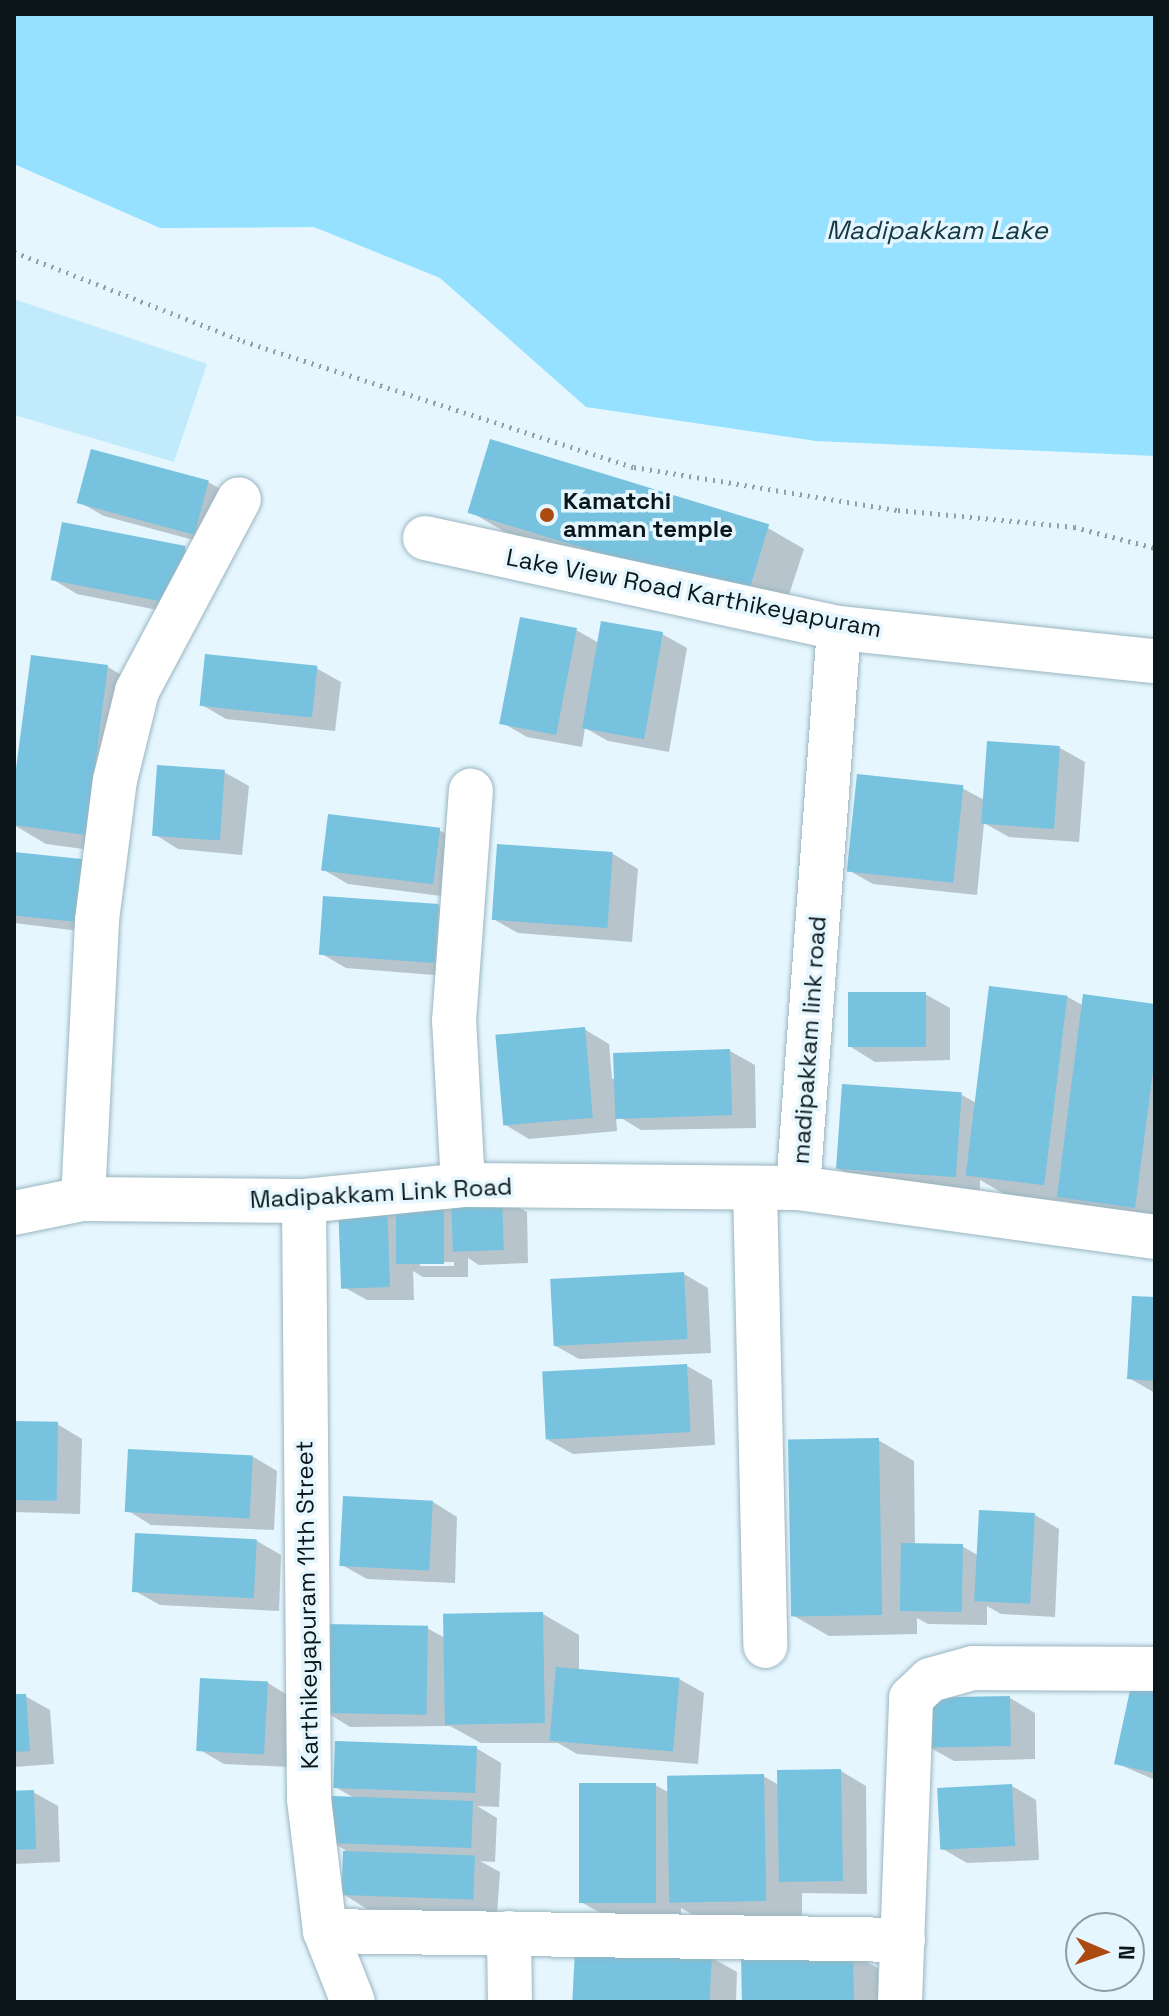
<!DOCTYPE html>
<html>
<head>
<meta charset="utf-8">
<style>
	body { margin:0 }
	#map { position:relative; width:1169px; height:2016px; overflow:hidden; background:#e5f6fe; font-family:"Space Grotesk",sans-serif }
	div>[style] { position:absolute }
	.green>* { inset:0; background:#c1ebfb }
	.water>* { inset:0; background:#95e1ff }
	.shadow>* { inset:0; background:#0003 }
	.building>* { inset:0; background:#77c2df; transform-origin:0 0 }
	.path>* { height:5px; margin-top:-2.5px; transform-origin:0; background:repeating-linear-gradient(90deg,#91a0a7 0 2px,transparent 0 8px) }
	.roads { filter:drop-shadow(0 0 2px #99b5c0) drop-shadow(0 0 2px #99b5c0) }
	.minor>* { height:44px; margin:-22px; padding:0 22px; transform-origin:22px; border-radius:22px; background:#fff }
	.dots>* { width:22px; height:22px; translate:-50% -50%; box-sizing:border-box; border:4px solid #e5f6fe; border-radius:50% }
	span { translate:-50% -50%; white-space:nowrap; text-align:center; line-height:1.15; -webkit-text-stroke:7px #e5f6fe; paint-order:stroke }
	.poi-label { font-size:24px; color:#0b161a; font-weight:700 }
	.left { translate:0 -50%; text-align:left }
	.street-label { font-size:24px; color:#0b161a }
	.water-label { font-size:26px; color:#143844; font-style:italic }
	.frame { position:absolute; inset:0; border:16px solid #0b161a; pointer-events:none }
	.north { position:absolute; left:1065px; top:1912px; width:80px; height:80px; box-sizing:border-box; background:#e5f6fe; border:2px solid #8e9ca3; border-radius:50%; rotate:92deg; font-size:22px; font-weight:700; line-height:32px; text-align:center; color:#0b161a }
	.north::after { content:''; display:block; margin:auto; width:28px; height:36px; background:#ad4a12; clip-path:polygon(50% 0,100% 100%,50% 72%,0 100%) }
</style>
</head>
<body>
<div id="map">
	<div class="green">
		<div style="clip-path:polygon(14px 299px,207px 364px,174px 462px,14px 415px)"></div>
	</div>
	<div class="water">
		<div style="clip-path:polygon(14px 14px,1155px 14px,1155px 456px,816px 441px,586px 407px,440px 278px,314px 227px,160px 228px,14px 164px)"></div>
	</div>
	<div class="shadow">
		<div style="clip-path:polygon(208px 482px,233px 496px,220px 547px,104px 516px,79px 502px)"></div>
		<div style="clip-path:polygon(469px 511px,768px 528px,804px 549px,781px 619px,505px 532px)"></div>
		<div style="clip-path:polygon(184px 549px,209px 563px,198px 618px,77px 594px,52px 579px)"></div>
		<div style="clip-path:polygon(576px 630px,599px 643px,662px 634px,687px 648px,669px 752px,608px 741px,585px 728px,582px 747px,527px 737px,503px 723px)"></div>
		<div style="clip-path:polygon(108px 667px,143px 688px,121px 854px,46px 844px,14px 825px,14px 799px)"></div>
		<div style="clip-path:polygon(316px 668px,341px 682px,335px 731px,226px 719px,202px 705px)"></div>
		<div style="clip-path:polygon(1060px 748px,1085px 762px,1079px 842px,1009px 837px,984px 823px,977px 895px,873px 884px,848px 870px,962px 788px,986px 801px)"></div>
		<div style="clip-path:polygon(224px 772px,249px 786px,242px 855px,178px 849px,154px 834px)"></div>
		<div style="clip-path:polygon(439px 830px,464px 844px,457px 898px,348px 884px,324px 870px)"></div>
		<div style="clip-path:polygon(14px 854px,112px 935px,14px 923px)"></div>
		<div style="clip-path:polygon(613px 854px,638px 869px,632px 942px,518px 933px,493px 919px)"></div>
		<div style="clip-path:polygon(325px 898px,439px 906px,464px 920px,459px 977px,346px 968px,322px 954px)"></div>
		<div style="clip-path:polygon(925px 994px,950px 1008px,950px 1060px,875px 1062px,851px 1047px)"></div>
		<div style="clip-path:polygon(1066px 996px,1084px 1006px,1155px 1006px,1155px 1225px,1094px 1216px,1069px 1202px,1006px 1195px,980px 1180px,980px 1191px,862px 1182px,837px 1168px,962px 1095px,978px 1104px)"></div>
		<div style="clip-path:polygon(584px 1029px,609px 1044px,612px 1079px,730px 1051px,755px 1065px,756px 1128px,641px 1130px,616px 1115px,617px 1131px,529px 1139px,504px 1124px)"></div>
		<div style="clip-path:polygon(evenodd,502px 1198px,527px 1212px,528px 1263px,479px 1265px,468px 1258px,468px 1277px,423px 1277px,413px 1271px,414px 1300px,367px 1300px,342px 1286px,340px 1203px,502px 1198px,420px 1262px,454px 1262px,454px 1266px,420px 1266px,420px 1262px)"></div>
		<div style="clip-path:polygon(684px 1274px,708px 1288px,711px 1353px,579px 1359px,554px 1345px)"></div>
		<div style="clip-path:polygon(1155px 1299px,1155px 1393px,1129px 1378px)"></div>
		<div style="clip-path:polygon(687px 1366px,712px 1380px,715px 1445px,573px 1454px,548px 1440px)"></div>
		<div style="clip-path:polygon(14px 1423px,57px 1424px,82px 1439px,80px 1514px,14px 1512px)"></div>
		<div style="clip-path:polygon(878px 1440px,914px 1461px,915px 1546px,962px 1546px,979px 1556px,1035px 1515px,1059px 1529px,1055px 1617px,1001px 1614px,987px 1606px,987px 1625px,928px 1624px,917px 1618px,917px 1634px,829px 1636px,794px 1616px)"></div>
		<div style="clip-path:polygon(252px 1456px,277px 1471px,274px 1530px,151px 1525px,127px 1510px)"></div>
		<div style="clip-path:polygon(433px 1502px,457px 1517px,455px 1583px,367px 1579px,342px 1565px)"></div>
		<div style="clip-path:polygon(257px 1541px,281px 1555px,279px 1611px,160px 1605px,135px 1591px)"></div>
		<div style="clip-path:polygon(543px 1614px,579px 1635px,579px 1671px,679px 1679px,704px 1693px,698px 1764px,577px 1754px,558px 1743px,481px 1743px,450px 1726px,350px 1727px,326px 1712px,427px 1628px,445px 1638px)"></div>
		<div style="clip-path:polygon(1155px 1679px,1155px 1780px,1116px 1763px)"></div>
		<div style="clip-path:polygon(268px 1683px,292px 1698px,290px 1767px,224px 1764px,200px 1750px)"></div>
		<div style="clip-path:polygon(14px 1696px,25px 1696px,50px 1710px,54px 1764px,14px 1767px)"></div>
		<div style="clip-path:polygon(1010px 1698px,1035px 1713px,1035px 1759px,954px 1761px,929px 1747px)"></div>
		<div style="clip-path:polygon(476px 1748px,501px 1763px,499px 1807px,477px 1806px,497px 1818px,495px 1862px,480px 1861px,500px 1872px,497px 1914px,367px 1909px,343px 1894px,345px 1850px,332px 1842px,356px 1799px,335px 1787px)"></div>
		<div style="clip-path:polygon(841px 1771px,866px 1786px,867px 1894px,802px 1893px,802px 1920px,708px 1923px,681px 1908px,681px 1916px,606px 1916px,581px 1902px,655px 1785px,670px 1793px,763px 1776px,779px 1785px)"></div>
		<div style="clip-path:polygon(1012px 1786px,1036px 1800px,1039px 1860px,967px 1863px,943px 1849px)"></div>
		<div style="clip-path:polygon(33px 1792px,58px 1806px,60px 1862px,14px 1864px,14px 1793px)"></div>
		<div style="clip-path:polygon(853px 1954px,878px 1968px,878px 2002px,743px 2002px)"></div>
		<div style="clip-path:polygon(712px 1958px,737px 1972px,736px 2002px,575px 2002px)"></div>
	</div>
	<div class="building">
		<div style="left:490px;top:439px;width:292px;height:77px;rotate:17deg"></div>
		<div style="left:91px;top:449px;width:122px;height:56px;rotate:15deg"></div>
		<div style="left:62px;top:522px;width:126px;height:59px;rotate:11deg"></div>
		<div style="left:520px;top:617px;width:58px;height:109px;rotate:11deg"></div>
		<div style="left:601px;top:621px;width:63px;height:109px;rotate:10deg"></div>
		<div style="left:205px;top:654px;width:113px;height:52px;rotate:6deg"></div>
		<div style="clip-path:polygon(31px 655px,108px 665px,86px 835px,14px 825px,14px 784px)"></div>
		<div style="left:987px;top:741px;width:73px;height:83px;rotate:4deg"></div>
		<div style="left:157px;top:765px;width:68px;height:71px;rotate:4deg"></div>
		<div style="left:857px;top:774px;width:107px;height:98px;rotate:6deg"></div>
		<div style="left:328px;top:814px;width:113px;height:57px;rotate:7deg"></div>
		<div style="left:497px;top:844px;width:116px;height:76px;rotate:4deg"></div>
		<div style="left:14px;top:852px;width:80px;height:63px;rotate:6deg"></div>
		<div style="left:323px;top:896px;width:116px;height:59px;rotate:4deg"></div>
		<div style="left:989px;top:986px;width:79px;height:191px;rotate:7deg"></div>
		<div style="left:926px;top:992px;width:55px;height:78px;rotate:90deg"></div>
		<div style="clip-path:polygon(1083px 994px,1155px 1004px,1155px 1056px,1135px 1208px,1057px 1197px)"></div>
		<div style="left:585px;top:1027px;width:91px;height:90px;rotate:85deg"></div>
		<div style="left:730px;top:1049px;width:66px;height:117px;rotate:88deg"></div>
		<div style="left:842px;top:1084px;width:120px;height:85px;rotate:4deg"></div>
		<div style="left:502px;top:1196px;width:54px;height:51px;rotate:88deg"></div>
		<div style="left:387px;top:1200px;width:87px;height:49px;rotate:88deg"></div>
		<div style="left:396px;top:1200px;width:48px;height:64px"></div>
		<div style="left:684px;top:1272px;width:67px;height:134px;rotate:87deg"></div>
		<div style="clip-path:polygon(1132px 1296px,1155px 1297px,1155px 1381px,1127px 1379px)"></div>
		<div style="left:687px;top:1364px;width:68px;height:145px;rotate:87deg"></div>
		<div style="left:14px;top:1421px;width:44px;height:79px;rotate:1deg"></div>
		<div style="left:879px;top:1438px;width:177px;height:91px;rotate:89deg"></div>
		<div style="left:128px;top:1449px;width:125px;height:63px;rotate:3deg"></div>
		<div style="left:343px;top:1496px;width:90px;height:70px;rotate:3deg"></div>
		<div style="left:979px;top:1510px;width:56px;height:91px;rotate:3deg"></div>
		<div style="left:135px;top:1533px;width:122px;height:59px;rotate:3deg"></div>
		<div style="left:901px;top:1543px;width:62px;height:68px;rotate:1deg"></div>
		<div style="left:543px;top:1612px;width:111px;height:100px;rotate:89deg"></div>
		<div style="left:326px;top:1624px;width:102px;height:89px;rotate:1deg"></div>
		<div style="left:556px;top:1667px;width:124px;height:74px;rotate:5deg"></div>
		<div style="clip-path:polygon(1134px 1672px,1155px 1677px,1155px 1773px,1114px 1764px)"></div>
		<div style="left:200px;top:1678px;width:68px;height:73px;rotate:3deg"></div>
		<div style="clip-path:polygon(14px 1694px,26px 1694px,30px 1751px,14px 1752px)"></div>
		<div style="left:1010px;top:1696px;width:50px;height:83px;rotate:89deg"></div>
		<div style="left:335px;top:1741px;width:142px;height:47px;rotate:2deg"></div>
		<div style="left:841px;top:1769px;width:112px;height:64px;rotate:89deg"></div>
		<div style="left:764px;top:1774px;width:127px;height:97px;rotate:89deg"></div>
		<div style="left:579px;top:1783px;width:77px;height:120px"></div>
		<div style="left:1012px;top:1784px;width:62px;height:75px;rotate:87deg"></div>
		<div style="left:34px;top:1790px;width:59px;height:20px;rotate:88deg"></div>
		<div style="left:332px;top:1796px;width:141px;height:47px;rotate:2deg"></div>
		<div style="left:343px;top:1851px;width:132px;height:44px;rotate:2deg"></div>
		<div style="left:575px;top:1950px;width:137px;height:52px;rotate:3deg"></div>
		<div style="left:853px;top:1952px;width:50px;height:112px;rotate:89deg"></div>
	</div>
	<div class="path">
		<div style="left:14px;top:252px;width:246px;rotate:21.2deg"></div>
		<div style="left:243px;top:341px;width:411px;rotate:17.9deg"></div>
		<div style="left:634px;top:467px;width:267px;rotate:9.3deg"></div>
		<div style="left:898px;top:510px;width:177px;rotate:5.5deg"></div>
		<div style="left:1074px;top:527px;width:84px;rotate:14.5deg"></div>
	</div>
	<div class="roads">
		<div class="minor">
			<div style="left:425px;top:538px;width:424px;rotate:12.3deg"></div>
			<div style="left:839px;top:628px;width:318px;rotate:6deg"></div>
			<div style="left:463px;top:1185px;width:164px;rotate:-93.1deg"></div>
			<div style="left:454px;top:1021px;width:231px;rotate:-85.8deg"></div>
			<div style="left:755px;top:1188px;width:458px;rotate:88.7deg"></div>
			<div style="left:798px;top:1188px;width:561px;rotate:-85.81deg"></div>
			<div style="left:83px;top:1199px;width:279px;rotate:-87.1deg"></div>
			<div style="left:97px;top:920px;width:141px;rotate:-82.7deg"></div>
			<div style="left:115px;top:780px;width:92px;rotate:-76.1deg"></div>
			<div style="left:137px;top:691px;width:217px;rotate:-62deg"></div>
			<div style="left:304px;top:1201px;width:598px;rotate:89.52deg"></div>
			<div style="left:309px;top:1799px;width:133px;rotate:83.1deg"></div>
			<div style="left:325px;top:1931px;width:76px;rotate:68.5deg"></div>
			<div style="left:14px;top:1213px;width:70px;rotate:-11.5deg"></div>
			<div style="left:83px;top:1199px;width:221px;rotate:0.5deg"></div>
			<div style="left:304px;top:1201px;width:160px;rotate:-5.7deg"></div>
			<div style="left:463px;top:1185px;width:335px;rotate:0.5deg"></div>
			<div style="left:798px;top:1188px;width:360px;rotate:7.8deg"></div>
			<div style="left:325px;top:1931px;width:578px;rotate:0.89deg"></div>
			<div style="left:509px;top:1933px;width:69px;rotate:89.2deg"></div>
			<div style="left:900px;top:2002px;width:304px;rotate:-87.9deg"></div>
			<div style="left:911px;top:1698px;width:26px;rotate:-43deg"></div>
			<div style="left:930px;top:1680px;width:45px;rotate:-15.6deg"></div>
			<div style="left:973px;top:1668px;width:182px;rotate:0.3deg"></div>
		</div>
	</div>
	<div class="dots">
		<div style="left:547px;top:515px;background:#ad4a12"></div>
	</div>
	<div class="poi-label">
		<span class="left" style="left:563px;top:515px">Kamatchi<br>amman temple</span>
	</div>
	<div class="street-label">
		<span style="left:694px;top:593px;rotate:11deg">Lake View Road Karthikeyapuram</span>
		<span style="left:809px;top:1040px;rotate:-86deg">madipakkam link road</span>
		<span style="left:381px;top:1193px;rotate:-3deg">Madipakkam Link Road</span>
		<span style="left:307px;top:1605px;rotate:-91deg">Karthikeyapuram 11th Street</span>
	</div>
	<div class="water-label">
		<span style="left:937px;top:231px">Madipakkam Lake</span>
	</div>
	<div class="frame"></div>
	<div class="north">N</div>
</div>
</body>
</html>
